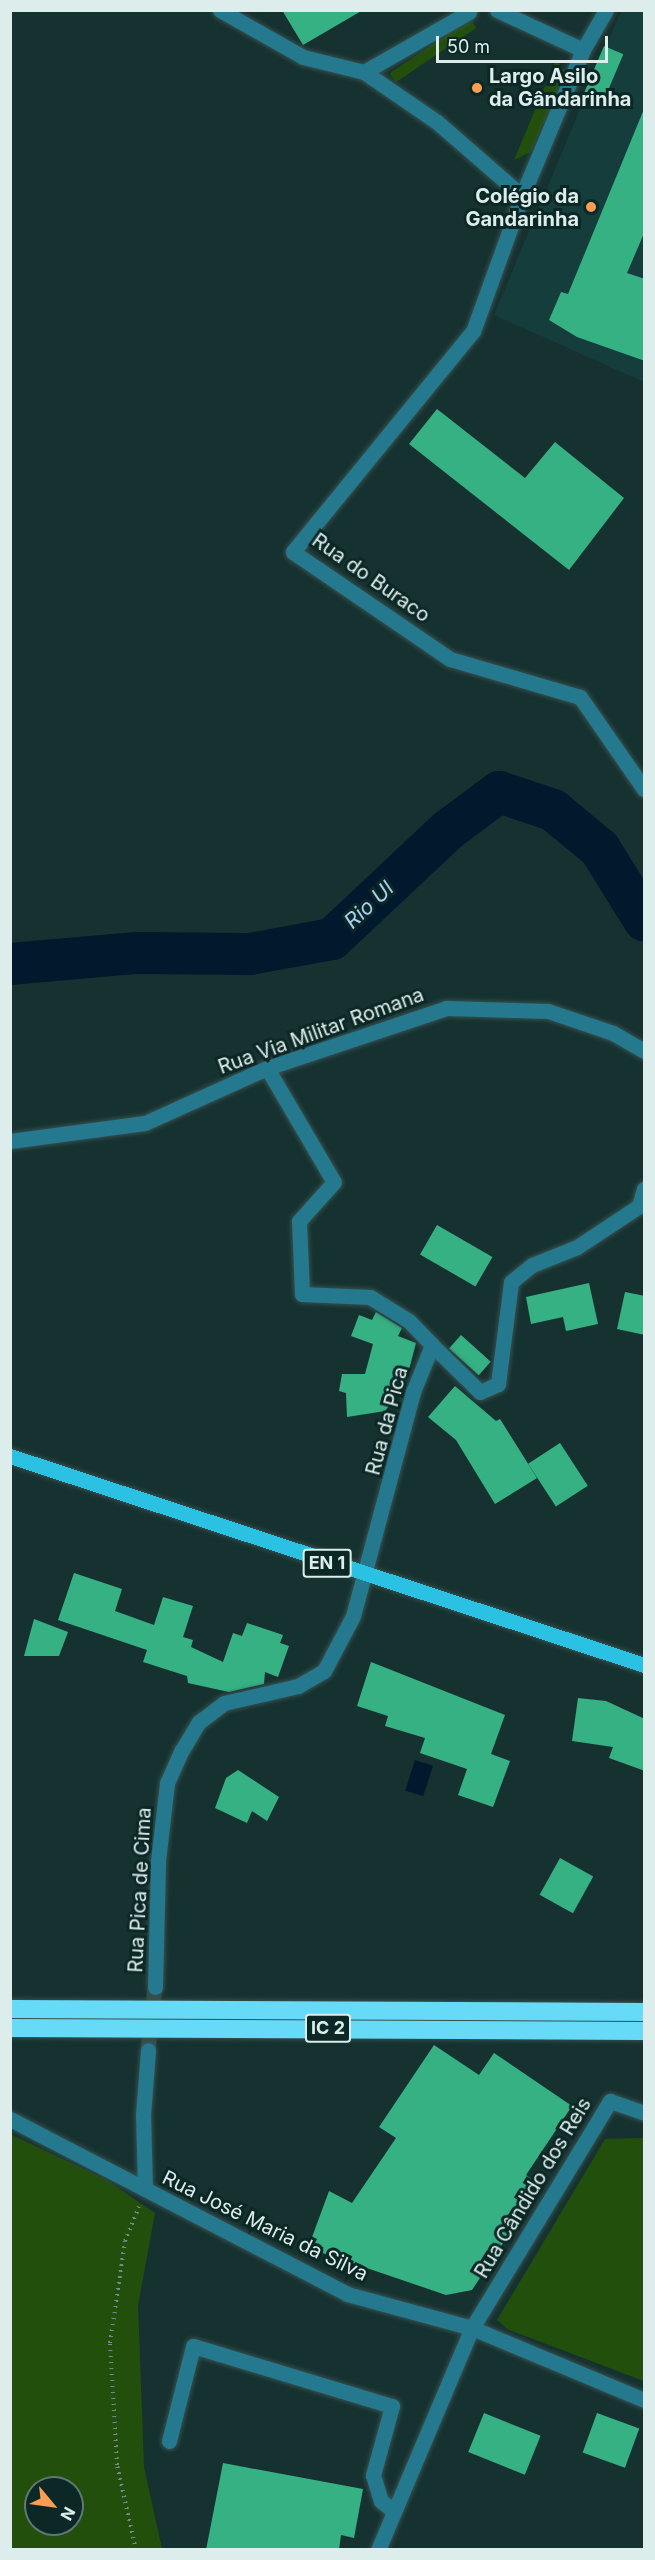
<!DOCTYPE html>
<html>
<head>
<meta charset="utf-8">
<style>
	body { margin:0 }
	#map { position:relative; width:655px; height:2560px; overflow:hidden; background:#163230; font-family:Inter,sans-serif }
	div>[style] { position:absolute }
	.built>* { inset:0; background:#153d3b }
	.green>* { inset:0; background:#234f0c; transform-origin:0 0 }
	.water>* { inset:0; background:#00192c; transform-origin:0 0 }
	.river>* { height:42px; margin:-21px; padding:0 21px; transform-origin:21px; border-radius:21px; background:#00192c }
	.building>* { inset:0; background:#36b184; transform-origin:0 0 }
	.minor-tunnel>* { height:15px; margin-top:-7.5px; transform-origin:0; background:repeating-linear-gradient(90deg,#344e4c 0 15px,transparent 0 23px) }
	.path>* { height:4px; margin-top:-2px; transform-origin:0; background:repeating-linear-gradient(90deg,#758b89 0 1.5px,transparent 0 6px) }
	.roads { filter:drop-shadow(0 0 2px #36504e) drop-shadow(0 0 2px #36504e) }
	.minor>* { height:15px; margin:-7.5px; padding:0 7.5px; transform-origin:7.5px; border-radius:7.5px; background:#25798e }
	.major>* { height:15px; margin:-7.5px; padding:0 7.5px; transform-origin:7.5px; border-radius:7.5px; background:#2ac1e3 }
	.highway>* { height:18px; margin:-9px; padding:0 9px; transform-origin:9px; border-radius:9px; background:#67daf8 }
	.dots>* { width:16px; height:16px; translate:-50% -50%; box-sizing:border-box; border:3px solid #0b2826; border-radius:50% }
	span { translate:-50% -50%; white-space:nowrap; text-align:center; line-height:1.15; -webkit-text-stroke:6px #0b2826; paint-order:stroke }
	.shield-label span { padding:2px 4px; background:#0b2826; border:2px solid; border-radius:4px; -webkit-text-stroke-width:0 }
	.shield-label { font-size:18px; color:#ddedeb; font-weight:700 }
	.poi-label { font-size:20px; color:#ddedeb; font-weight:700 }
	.left { translate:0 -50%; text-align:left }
	.right { translate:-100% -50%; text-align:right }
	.street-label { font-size:20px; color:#ddedeb }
	.water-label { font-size:21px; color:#a9d0f2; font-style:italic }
	.frame { position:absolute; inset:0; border:12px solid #ddedeb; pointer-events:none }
	.north { position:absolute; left:24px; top:2476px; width:60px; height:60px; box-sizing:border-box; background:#0b2826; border:2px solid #5f7775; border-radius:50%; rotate:119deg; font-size:16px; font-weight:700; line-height:24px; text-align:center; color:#ddedeb }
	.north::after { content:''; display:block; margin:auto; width:21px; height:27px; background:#fc9e52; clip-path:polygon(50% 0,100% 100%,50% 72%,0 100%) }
	.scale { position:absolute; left:436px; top:36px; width:172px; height:27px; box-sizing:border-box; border:3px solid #ddedeb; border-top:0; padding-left:8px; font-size:18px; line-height:21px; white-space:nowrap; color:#ddedeb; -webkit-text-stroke:4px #0b2826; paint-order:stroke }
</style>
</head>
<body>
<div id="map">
	<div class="built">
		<div style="clip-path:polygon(621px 11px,644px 11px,644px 382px,494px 315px)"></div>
	</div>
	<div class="green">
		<div style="left:470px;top:19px;width:11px;height:97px;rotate:56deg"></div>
		<div style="clip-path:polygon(556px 60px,566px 73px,531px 152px,514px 160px)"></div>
		<div style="clip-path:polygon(evenodd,10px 2134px,105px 2179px,155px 2213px,138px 2305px,144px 2467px,162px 2549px,11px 2549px,10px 2134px,36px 2488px,72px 2488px,72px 2524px,36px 2524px,36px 2488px)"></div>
		<div style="clip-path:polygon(644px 2138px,644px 2381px,507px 2329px,497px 2320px,605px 2139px)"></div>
	</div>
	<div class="water">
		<div style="left:415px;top:1760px;width:19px;height:32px;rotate:18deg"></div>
	</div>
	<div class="river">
		<div style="left:10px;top:964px;width:127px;rotate:-5deg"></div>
		<div style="left:137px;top:953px;width:113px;rotate:0.5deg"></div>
		<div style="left:250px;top:954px;width:83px;rotate:-10.4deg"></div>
		<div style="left:332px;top:939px;width:159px;rotate:-43.2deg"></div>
		<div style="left:448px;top:830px;width:64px;rotate:-36.7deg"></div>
		<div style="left:499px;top:792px;width:57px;rotate:18.4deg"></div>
		<div style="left:553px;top:810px;width:61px;rotate:39.7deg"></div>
		<div style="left:600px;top:849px;width:84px;rotate:58.2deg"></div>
	</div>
	<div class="building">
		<div style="clip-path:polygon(282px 10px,363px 10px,303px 45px)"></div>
		<div style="left:604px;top:46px;width:21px;height:57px;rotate:23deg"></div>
		<div style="clip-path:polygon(644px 109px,645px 231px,627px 273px,645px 279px,645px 361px,577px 337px,549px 320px,561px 292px,568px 294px)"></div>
		<div style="clip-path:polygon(437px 409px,525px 478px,555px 442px,624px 498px,569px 570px,409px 444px)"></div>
		<div style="left:437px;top:1225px;width:64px;height:34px;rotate:30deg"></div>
		<div style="clip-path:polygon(589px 1283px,598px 1324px,566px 1331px,563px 1317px,531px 1324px,526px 1297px)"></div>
		<div style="clip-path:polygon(625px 1292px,645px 1296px,645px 1335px,617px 1329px)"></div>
		<div style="clip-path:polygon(376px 1312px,402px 1328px,398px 1336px,416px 1343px,405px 1385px,385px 1411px,347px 1417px,346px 1393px,339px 1391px,342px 1374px,365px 1374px,373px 1344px,351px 1336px,359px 1315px,372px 1320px)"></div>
		<div style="left:461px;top:1335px;width:40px;height:18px;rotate:42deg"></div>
		<div style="clip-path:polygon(455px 1386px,496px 1421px,500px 1419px,537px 1478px,495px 1504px,456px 1440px,428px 1417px)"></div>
		<div style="left:560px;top:1443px;width:51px;height:38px;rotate:57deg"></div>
		<div style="clip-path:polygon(74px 1573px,122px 1589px,115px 1611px,154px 1625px,163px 1597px,193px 1606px,183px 1637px,193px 1640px,191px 1647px,223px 1662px,233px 1633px,242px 1636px,247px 1623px,283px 1635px,280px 1643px,289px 1646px,278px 1677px,265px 1672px,264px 1684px,229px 1692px,188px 1683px,187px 1676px,143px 1662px,147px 1650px,58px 1620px)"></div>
		<div style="clip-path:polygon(34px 1619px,68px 1632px,59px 1656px,24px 1656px)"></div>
		<div style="clip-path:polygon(371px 1662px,505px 1715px,491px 1754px,510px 1761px,493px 1807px,458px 1795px,467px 1769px,420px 1753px,425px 1738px,385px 1726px,388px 1716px,357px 1706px)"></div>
		<div style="clip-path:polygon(578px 1698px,606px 1701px,645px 1719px,645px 1771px,609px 1758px,613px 1747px,572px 1741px)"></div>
		<div style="clip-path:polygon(238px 1770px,279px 1797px,267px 1821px,252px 1811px,247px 1823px,215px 1808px,226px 1778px)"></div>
		<div style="left:560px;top:1858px;width:38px;height:42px;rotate:29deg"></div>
		<div style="clip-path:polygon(434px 2045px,479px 2075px,494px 2053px,572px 2106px,526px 2175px,541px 2186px,472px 2290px,446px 2295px,308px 2248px,329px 2191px,352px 2203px,396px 2138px,379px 2127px)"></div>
		<div style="left:484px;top:2413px;width:61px;height:42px;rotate:22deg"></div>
		<div style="left:597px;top:2413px;width:45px;height:42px;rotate:20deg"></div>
		<div style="clip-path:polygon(223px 2463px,363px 2489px,354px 2538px,341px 2535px,339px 2550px,206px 2550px)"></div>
	</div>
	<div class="minor-tunnel">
		<div style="left:148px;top:2050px;width:63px;rotate:-83.7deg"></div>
	</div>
	<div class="path">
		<div style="left:136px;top:2550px;width:87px;rotate:-102.6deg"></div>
		<div style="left:117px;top:2465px;width:122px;rotate:-93.3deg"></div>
		<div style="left:110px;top:2343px;width:103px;rotate:-81.6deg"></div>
		<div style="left:125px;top:2241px;width:37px;rotate:-68deg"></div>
	</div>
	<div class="roads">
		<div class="minor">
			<div style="left:220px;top:10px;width:95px;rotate:29.5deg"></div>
			<div style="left:303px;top:57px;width:63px;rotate:13.8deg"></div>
			<div style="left:497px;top:10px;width:95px;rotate:24.9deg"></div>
			<div style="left:606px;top:10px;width:46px;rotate:119.9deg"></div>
			<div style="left:583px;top:50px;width:158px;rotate:112.7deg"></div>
			<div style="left:522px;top:196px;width:144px;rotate:109.9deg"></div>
			<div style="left:473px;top:331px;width:285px;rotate:129.2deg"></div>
			<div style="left:293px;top:552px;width:190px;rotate:34.3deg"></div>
			<div style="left:450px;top:659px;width:135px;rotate:16.3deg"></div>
			<div style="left:580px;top:697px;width:112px;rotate:55.2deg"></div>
			<div style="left:469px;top:12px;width:121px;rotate:150.3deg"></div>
			<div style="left:364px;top:72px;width:88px;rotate:34.4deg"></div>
			<div style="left:437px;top:122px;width:113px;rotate:41deg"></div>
			<div style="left:267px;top:1068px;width:132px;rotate:59.6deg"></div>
			<div style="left:334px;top:1182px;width:52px;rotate:131.9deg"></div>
			<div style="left:299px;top:1221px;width:73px;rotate:87.6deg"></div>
			<div style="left:302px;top:1294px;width:68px;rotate:2.5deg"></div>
			<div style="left:370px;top:1297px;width:46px;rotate:31.6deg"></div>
			<div style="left:409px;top:1321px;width:33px;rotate:46deg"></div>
			<div style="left:10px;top:1141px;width:136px;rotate:-7.6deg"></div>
			<div style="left:145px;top:1123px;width:134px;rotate:-24.3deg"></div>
			<div style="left:267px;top:1068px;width:189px;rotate:-18.5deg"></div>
			<div style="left:446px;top:1008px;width:102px;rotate:1.7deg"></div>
			<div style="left:548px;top:1011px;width:69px;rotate:18.7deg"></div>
			<div style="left:613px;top:1033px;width:36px;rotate:30deg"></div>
			<div style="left:155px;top:1987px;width:126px;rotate:-88.6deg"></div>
			<div style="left:158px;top:1861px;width:79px;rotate:-83.4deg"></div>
			<div style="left:167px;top:1783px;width:36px;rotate:-66deg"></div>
			<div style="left:182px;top:1750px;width:33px;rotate:-59deg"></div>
			<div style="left:199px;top:1722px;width:31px;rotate:-37deg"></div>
			<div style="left:224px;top:1703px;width:76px;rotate:-12.9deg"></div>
			<div style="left:298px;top:1686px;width:30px;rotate:-30deg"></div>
			<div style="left:324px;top:1671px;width:62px;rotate:-62.2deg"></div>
			<div style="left:353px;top:1616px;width:232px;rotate:-75deg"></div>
			<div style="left:413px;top:1392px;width:51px;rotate:-68deg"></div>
			<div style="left:432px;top:1345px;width:67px;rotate:44.4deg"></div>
			<div style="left:480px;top:1392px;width:20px;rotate:-24deg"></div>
			<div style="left:498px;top:1384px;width:103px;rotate:-82.7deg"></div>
			<div style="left:511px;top:1282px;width:27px;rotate:-39deg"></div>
			<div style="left:532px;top:1265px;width:48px;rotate:-21.8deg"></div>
			<div style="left:577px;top:1247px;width:74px;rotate:-33.5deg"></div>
			<div style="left:639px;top:1206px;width:18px;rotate:-74deg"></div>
			<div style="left:10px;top:2119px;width:380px;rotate:27.4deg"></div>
			<div style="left:347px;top:2294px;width:130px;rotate:15.2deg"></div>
			<div style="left:472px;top:2328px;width:186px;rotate:22.7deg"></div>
			<div style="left:145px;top:2189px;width:74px;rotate:-91.5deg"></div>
			<div style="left:143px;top:2115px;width:65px;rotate:-85.6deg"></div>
			<div style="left:169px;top:2441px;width:98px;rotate:-75.8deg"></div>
			<div style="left:193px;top:2346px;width:208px;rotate:16.8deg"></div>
			<div style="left:392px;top:2406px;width:72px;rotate:105.4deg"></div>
			<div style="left:373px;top:2475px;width:27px;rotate:73deg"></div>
			<div style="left:381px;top:2501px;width:16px;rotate:38deg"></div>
			<div style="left:378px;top:2550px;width:241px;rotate:-67.1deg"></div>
			<div style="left:472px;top:2328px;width:266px;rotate:-58.7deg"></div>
			<div style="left:610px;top:2101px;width:36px;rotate:19deg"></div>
		</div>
		<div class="major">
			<div style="left:10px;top:1456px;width:668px;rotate:18.24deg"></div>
		</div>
		<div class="highway">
			<div style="left:10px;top:2009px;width:634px;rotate:0.27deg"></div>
			<div style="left:10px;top:2028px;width:634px;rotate:0.27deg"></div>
		</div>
	</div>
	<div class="dots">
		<div style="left:477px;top:88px;background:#fc9e52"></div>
		<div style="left:591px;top:207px;background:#fc9e52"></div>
	</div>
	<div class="shield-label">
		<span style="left:327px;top:1563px">EN 1</span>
		<span style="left:328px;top:2028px">IC 2</span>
	</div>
	<div class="poi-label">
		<span class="left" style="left:489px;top:88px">Largo Asilo<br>da Gândarinha</span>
		<span class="right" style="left:579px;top:208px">Colégio da<br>Gandarinha</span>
	</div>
	<div class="street-label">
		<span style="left:371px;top:578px;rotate:35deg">Rua do Buraco</span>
		<span style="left:321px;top:1031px;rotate:-20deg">Rua Via Militar Romana</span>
		<span style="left:387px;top:1421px;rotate:-75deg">Rua da Pica</span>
		<span style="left:140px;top:1890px;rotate:-87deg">Rua Pica de Cima</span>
		<span style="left:533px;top:2188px;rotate:-59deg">Rua Cândido dos Reis</span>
		<span style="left:265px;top:2226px;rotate:26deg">Rua José Maria da Silva</span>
	</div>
	<div class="water-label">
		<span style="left:369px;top:905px;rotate:-43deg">Rio Ul</span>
	</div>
	<div class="frame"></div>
	<div class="north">N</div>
	<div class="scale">50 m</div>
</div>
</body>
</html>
